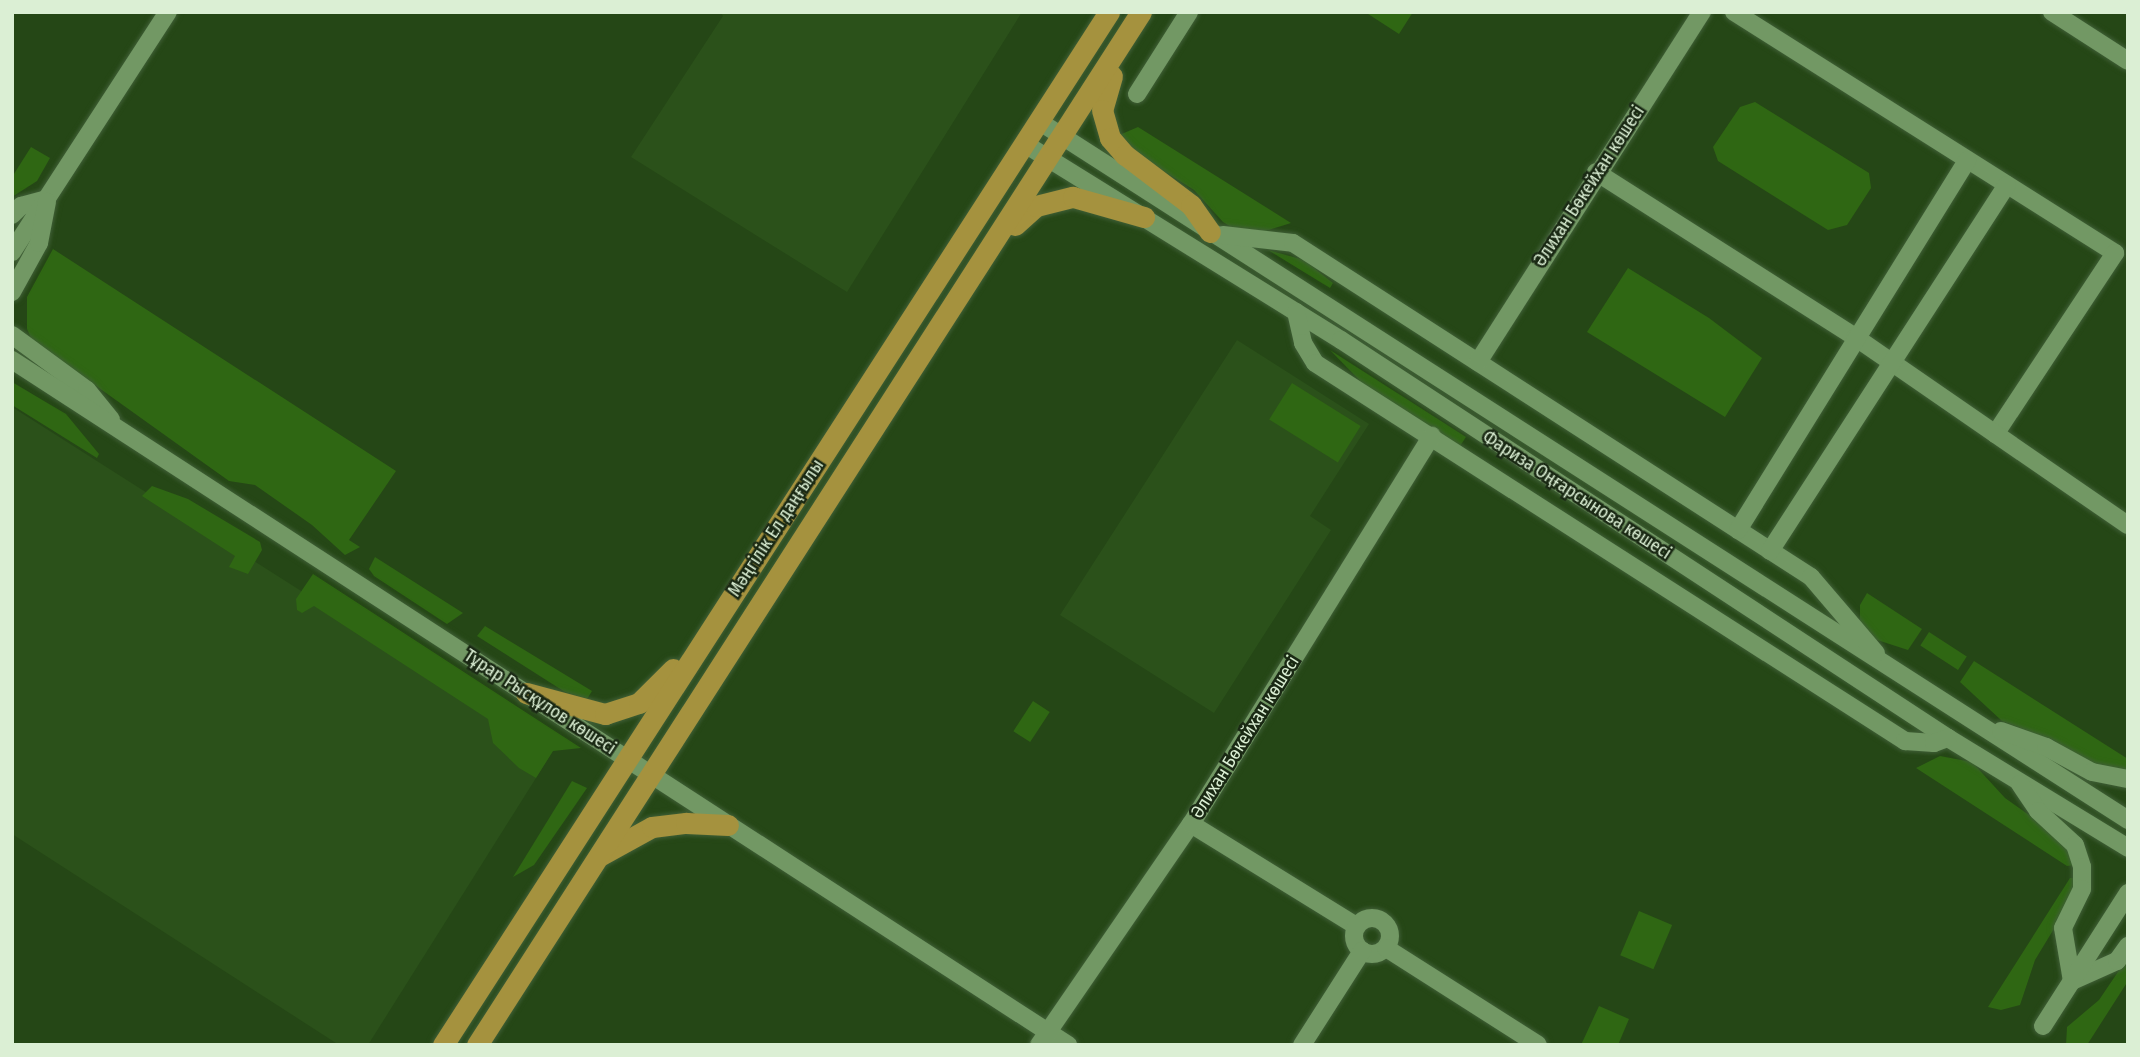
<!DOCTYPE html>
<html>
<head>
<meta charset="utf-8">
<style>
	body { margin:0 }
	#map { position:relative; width:2140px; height:1057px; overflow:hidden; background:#254716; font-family:"Fira Sans Condensed",sans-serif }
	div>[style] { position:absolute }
	.built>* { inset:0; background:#2b511a }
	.green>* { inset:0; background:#2f6713; transform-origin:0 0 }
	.roads { filter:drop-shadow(0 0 2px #405f37) drop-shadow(0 0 2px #405f37) }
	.minor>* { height:18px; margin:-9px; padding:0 9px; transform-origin:9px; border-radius:9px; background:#729864 }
	.minor>.ring { margin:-9px; padding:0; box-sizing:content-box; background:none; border:18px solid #729864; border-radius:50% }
	.major>* { height:21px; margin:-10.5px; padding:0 10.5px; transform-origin:10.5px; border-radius:10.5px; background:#a5923e }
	span { translate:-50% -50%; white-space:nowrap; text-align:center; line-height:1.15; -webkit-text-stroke:5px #1a2914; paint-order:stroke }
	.street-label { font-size:18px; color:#dbefd4 }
	.frame { position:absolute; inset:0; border:14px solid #dbefd4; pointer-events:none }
</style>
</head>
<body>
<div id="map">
	<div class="built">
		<div style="clip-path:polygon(720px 12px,1022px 12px,847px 292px,631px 157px,723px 16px)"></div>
		<div style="clip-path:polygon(1237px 340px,1369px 424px,1310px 516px,1331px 530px,1214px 713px,1060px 615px)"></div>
		<div style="clip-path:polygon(12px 407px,553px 751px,368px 1045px,339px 1045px,12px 834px)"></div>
	</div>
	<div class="green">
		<div style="clip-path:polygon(1365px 12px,1413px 12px,1399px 34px)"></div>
		<div style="clip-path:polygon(1755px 102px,1869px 173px,1871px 188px,1847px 225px,1828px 230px,1718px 161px,1713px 147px,1740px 107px)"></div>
		<div style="clip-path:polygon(1138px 127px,1291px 223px,1256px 234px,1239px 232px,1223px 222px,1194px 190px,1138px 155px,1117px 136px)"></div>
		<div style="clip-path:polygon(31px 147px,50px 158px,37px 181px,12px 197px,12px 177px)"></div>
		<div style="clip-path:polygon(53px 249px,396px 471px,349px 540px,360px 547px,345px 555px,312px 525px,255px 485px,229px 481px,32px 340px,27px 329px,27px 297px)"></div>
		<div style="clip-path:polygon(1268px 250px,1304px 260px,1333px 283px,1330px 288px)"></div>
		<div style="clip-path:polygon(1628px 268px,1709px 318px,1762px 358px,1725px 417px,1587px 332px)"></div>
		<div style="clip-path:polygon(1330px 350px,1466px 437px,1460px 446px,1365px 386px)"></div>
		<div style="clip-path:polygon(12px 382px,66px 414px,99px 454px,97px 458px,12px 405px)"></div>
		<div style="left:1292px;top:383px;width:81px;height:43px;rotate:32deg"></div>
		<div style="clip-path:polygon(152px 486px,188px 499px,260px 542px,262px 550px,248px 574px,229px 567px,235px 556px,142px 496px)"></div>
		<div style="clip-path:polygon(375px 557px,463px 613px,447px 624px,374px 576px,369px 569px)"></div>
		<div style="clip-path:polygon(313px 574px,550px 728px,581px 748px,553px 751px,536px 778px,519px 768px,493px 743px,488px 719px,314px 606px,302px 613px,297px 610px,296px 599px)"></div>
		<div style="clip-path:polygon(1867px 593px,1922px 629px,1908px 650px,1874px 639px,1860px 621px,1860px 605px)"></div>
		<div style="clip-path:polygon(485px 626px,592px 691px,587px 699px,565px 692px,477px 636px)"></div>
		<div style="left:1929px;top:632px;width:45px;height:16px;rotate:33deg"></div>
		<div style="clip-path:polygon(1974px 661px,2128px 759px,2128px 773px,2093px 765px,2053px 740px,2002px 721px,1960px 682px)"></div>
		<div style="left:1033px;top:701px;width:20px;height:36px;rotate:33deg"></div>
		<div style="clip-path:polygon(1940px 756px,1972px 762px,2005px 798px,2050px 830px,2070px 852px,2074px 865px,2067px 866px,1916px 768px)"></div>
		<div style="clip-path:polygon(572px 781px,587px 788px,534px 865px,513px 877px)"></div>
		<div style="clip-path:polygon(2070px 878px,2075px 878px,2069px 904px,2035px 960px,2020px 1005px,2001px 1010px,1988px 1007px)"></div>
		<div style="left:1639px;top:911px;width:36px;height:48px;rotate:23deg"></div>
		<div style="clip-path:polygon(2128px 957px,2128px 981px,2087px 1045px,2066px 1045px,2067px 1027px,2099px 1000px)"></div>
		<div style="clip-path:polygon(1599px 1006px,1629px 1019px,1618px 1045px,1581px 1045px)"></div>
	</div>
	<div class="roads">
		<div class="minor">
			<div style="left:1734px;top:12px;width:451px;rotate:32.3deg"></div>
			<div style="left:2115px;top:253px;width:217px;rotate:123.5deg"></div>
			<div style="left:2052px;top:12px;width:90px;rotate:32.8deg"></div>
			<div style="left:1137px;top:94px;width:97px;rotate:-57.6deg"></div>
			<div style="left:1040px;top:122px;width:1293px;rotate:32.68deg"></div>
			<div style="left:1025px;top:144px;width:372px;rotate:31.8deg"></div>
			<div style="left:1341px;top:340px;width:726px;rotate:33.25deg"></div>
			<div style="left:1948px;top:738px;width:211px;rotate:31.4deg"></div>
			<div style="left:1596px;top:172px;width:307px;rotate:32.5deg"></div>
			<div style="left:1855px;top:337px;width:331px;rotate:34.6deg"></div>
			<div style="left:12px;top:215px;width:13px;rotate:-45deg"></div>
			<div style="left:21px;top:206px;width:27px;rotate:-15deg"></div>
			<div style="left:1223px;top:235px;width:70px;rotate:6.5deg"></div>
			<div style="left:1293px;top:243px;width:616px;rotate:32.81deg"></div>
			<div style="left:1811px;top:577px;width:100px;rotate:49.5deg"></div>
			<div style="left:12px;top:252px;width:286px;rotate:-57deg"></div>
			<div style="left:12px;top:292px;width:56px;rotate:-61.1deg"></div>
			<div style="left:39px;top:243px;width:42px;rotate:-79deg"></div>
			<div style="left:1296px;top:312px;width:32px;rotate:77deg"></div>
			<div style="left:1303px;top:343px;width:23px;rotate:59deg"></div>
			<div style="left:1315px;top:363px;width:701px;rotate:32.65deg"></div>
			<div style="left:1905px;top:741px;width:29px;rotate:4deg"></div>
			<div style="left:1934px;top:743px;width:15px;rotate:-20deg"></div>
			<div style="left:12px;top:335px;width:93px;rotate:36.3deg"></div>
			<div style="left:87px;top:390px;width:38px;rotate:51deg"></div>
			<div style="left:12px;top:360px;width:1259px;rotate:32.97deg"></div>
			<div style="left:1478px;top:362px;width:416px;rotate:-57.4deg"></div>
			<div style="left:1738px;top:530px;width:435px;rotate:-58.2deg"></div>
			<div style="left:1770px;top:551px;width:436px;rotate:-57.1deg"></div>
			<div style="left:2001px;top:731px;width:48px;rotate:19.6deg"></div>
			<div style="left:2046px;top:747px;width:52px;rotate:28.5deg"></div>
			<div style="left:2092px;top:772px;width:37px;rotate:11deg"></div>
			<div style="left:2020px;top:784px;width:32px;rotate:56deg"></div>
			<div style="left:2038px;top:811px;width:50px;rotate:42.6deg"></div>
			<div style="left:2075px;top:845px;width:23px;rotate:72deg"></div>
			<div style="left:2082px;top:867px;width:22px;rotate:90deg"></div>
			<div style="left:2082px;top:889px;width:43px;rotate:116deg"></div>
			<div style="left:2063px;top:928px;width:54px;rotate:80.4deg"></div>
			<div style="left:2072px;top:981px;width:49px;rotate:-24deg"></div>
			<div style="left:2117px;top:961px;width:19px;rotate:-54deg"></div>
			<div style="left:1191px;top:824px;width:194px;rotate:31.7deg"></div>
			<div class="ring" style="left:1354px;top:918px;width:18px;height:18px"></div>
			<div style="left:1386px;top:948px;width:180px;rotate:32.5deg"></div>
			<div style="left:2043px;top:1026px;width:158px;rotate:-57.4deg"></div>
			<div style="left:1039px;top:1045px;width:268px;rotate:-55.5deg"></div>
			<div style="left:1191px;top:824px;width:457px;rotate:-58.2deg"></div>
			<div style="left:1302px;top:1045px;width:112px;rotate:-57.4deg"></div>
		</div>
		<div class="major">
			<div style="left:1112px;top:76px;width:35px;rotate:106deg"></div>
			<div style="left:1102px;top:110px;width:29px;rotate:74deg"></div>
			<div style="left:1110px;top:138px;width:23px;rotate:49deg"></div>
			<div style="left:1125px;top:155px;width:83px;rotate:37.1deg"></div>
			<div style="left:1191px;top:205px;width:33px;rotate:55deg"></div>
			<div style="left:1015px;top:225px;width:28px;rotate:-42deg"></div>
			<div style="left:1036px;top:206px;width:38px;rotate:-14deg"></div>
			<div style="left:1073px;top:197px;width:74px;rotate:15.7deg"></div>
			<div style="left:526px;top:693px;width:82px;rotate:14.9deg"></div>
			<div style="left:605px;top:714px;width:36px;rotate:-18deg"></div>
			<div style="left:639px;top:703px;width:48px;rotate:-45deg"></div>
			<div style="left:601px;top:855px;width:58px;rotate:-28.8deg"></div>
			<div style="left:652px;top:827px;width:34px;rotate:-7deg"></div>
			<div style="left:686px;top:823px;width:42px;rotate:2.7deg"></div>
			<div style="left:443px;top:1045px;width:1229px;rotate:-57.19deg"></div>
			<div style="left:477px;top:1045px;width:1228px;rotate:-57.27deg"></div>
		</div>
	</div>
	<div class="street-label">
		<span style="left:1589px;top:186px;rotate:-57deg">Әлихан Бөкейхан көшесі</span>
		<span style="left:1577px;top:495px;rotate:33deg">Фариза Оңғарсынова көшесі</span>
		<span style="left:776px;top:528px;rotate:-57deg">Мәңгілік Ел даңғылы</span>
		<span style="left:540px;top:702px;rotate:33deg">Тұрар Рысқұлов көшесі</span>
		<span style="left:1245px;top:737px;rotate:-58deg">Әлихан Бөкейхан көшесі</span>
	</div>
	<div class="frame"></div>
</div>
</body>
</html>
